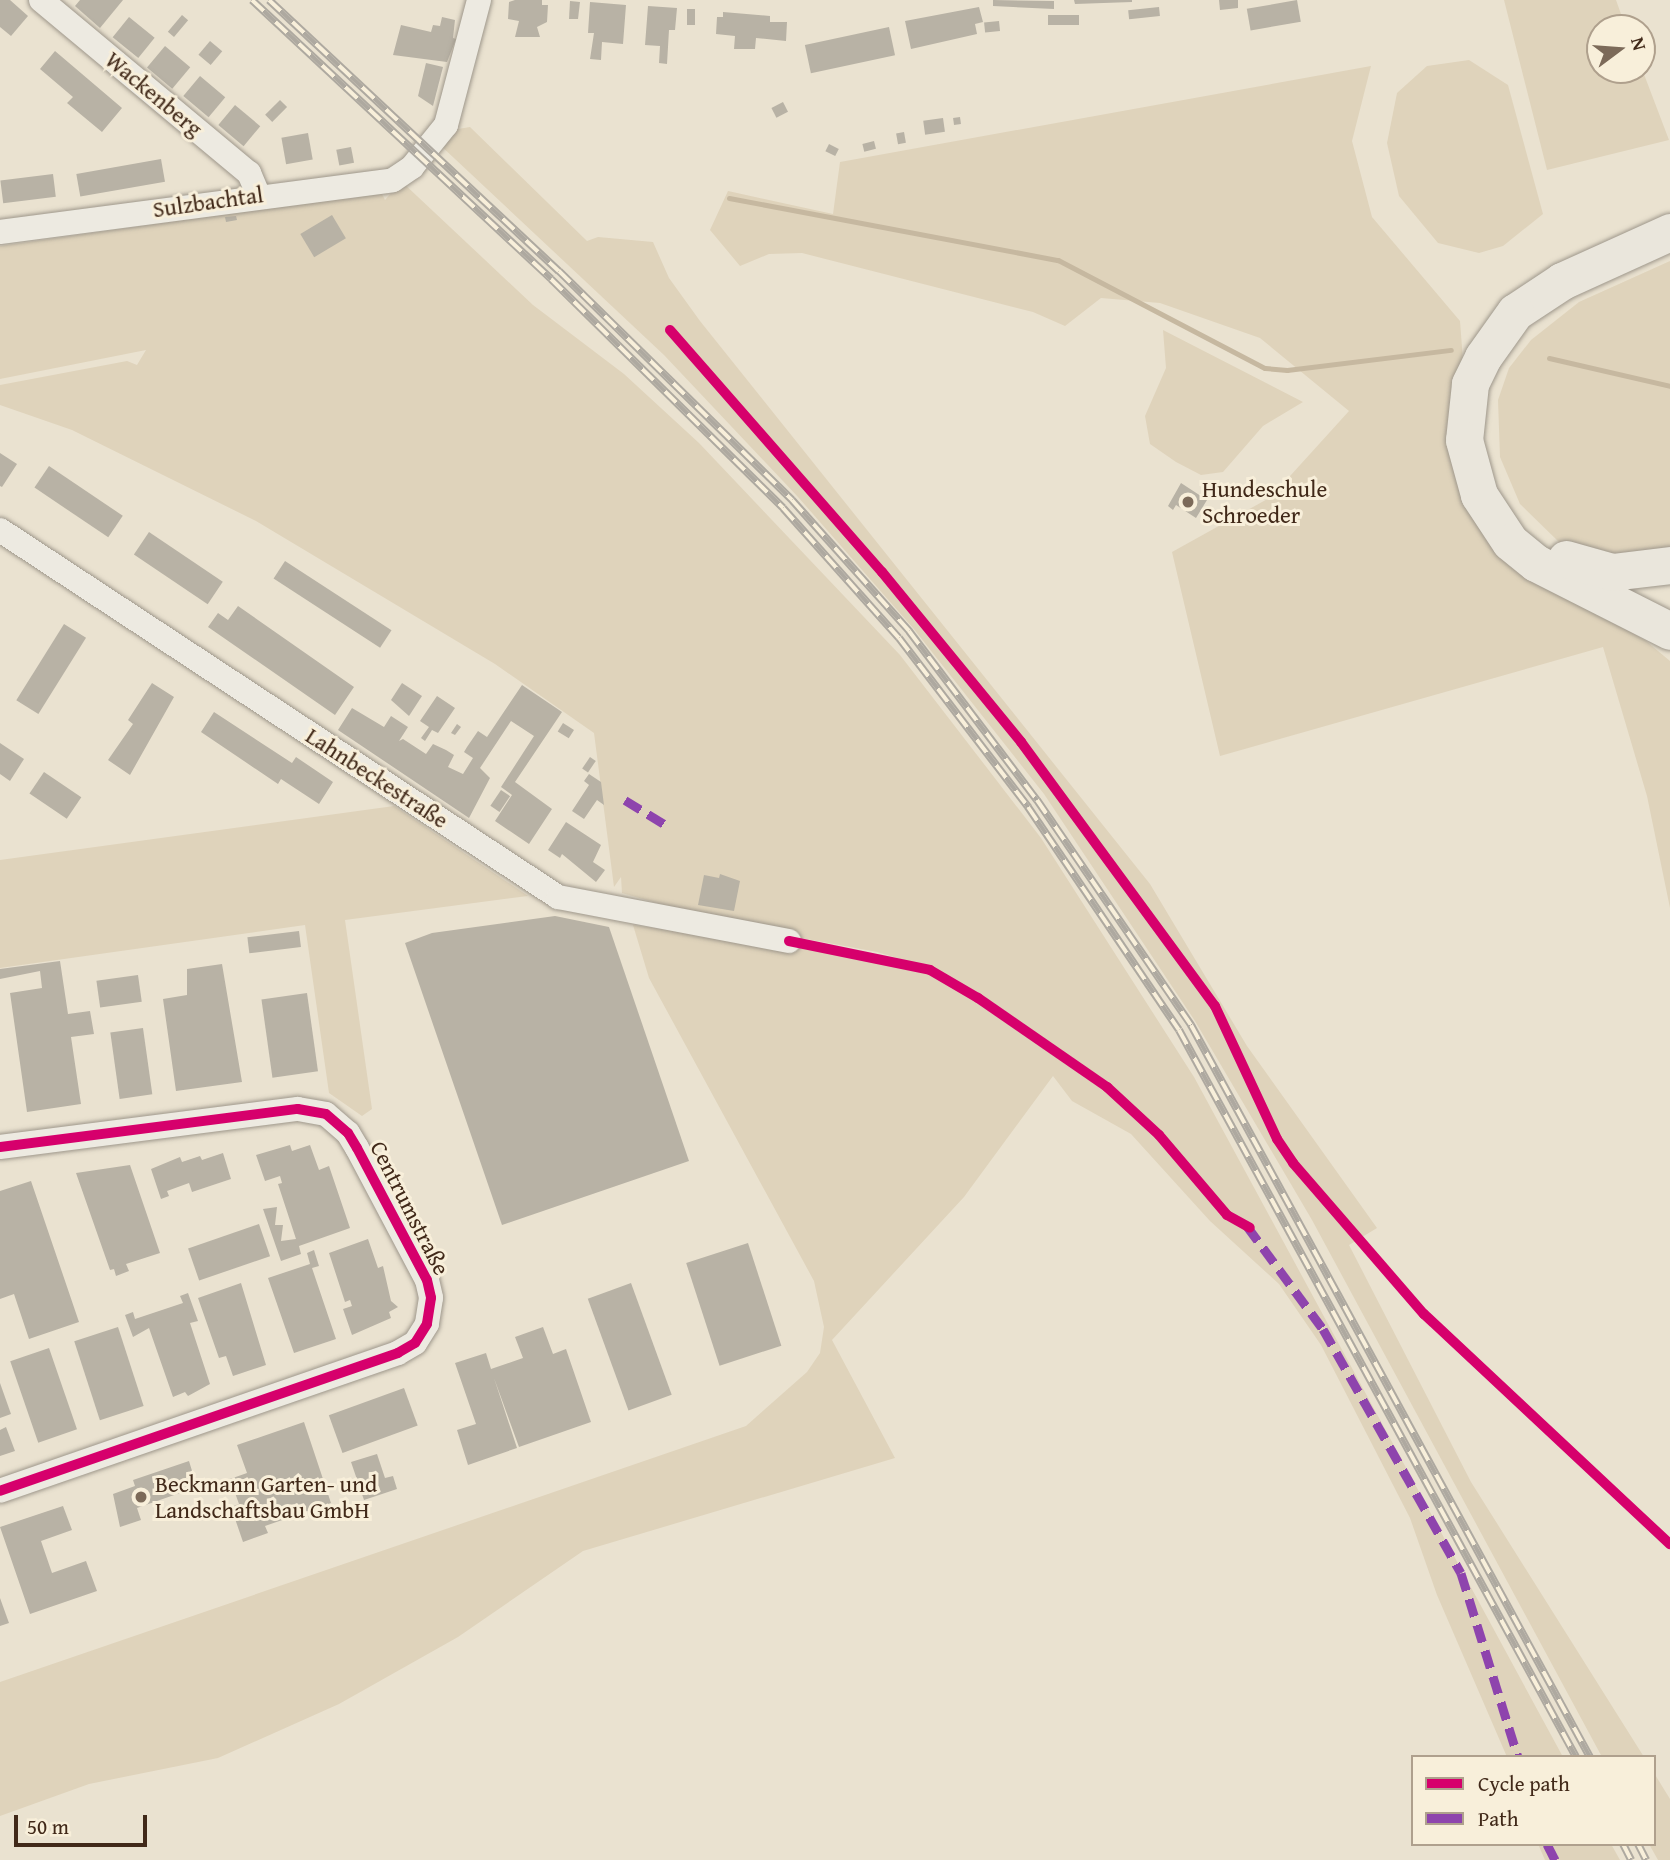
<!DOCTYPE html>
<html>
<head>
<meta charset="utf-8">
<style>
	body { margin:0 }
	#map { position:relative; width:1670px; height:1860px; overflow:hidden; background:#eae2d0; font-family:"Gentium Book Plus",serif }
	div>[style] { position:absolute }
	.green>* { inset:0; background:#dfd3bb }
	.stream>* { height:5px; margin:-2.5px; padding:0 2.5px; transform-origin:2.5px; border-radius:2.5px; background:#c6b8a0 }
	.building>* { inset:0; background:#b8b2a5; transform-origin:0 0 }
	.roads { filter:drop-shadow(0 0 2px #9e978b) drop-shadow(0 0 2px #9e978b) }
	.minor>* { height:24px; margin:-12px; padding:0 12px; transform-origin:12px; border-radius:12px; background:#edeae1 }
	.highway>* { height:37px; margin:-18.5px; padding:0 18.5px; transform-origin:18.5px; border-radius:18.5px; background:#eae6dc }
	.rail>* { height:8px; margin-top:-4px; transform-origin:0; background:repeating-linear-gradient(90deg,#f8efda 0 16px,#aea9a0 0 32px); box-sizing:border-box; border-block:2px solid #aea9a0 }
	.quiet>* { height:9px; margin-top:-4.5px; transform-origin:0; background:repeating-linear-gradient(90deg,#8e44ad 0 18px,transparent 0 27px) }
	.cycleway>* { height:10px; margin:-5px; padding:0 5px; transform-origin:5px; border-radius:5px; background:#d6006c }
	.dots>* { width:19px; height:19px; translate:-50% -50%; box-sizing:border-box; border:4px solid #f8efda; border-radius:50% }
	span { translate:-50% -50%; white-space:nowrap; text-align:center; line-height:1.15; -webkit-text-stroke:6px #f8efda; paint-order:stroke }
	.street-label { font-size:23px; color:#412919 }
	.poi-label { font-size:23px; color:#412919 }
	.left { translate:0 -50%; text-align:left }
	.legend { position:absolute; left:1411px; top:1755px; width:245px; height:91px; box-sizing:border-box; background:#f8efda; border:2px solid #afa08d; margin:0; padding:9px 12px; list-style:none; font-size:21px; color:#412919 }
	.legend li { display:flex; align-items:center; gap:14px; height:35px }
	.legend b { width:35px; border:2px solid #afa08d }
	.north { position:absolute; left:1586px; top:14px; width:70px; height:70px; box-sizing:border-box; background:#f8efda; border:2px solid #afa08d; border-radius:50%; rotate:74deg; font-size:19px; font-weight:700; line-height:28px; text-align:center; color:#412919 }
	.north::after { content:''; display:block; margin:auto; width:24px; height:32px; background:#7c6a59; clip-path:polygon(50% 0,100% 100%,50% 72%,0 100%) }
	.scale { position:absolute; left:14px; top:1815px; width:133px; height:32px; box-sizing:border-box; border:4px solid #412919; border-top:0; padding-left:9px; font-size:21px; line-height:24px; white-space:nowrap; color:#412919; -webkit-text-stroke:5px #f8efda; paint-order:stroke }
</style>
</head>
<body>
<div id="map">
	<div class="green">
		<div style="clip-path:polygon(1504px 0,1616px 0,1626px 28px,1600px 28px,1600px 70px,1642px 69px,1669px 140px,1547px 170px)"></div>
		<div style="clip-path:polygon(1469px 60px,1508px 85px,1543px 214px,1503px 246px,1479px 253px,1438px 243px,1399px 196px,1387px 143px,1397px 93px,1427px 66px)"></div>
		<div style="clip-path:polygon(1371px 66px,1352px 141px,1372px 217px,1460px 321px,1464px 374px,1458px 461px,1571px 596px,1646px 641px,1670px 661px,1670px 908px,1647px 796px,1603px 647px,1220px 756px,1172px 552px,1271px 497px,1349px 411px,1260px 338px,1160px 303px,1101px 298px,1065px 326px,1033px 312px,802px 253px,769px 254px,740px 266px,710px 230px,728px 191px,833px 214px,840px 162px)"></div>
		<div style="clip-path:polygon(470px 127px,587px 241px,598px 237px,653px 242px,669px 278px,700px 321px,1150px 884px,1247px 1046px,1377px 1228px,1349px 1245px,1471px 1482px,1644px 1757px,1602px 1757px,1312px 1220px,1195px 1021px,1044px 794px,913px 628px,798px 497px,664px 355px,439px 144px,452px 130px)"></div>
		<div style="clip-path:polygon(401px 181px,533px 305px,624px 374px,699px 443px,900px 655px,1041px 838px,1194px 1077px,1563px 1757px,1507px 1757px,1437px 1595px,1410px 1518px,1321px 1345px,1279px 1284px,1210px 1221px,1131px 1134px,1072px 1101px,1053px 1076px,964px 1197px,832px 1340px,895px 1458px,583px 1551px,458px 1637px,339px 1704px,218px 1758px,89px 1784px,0 1816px,0 1682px,746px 1426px,807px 1372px,820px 1353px,824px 1327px,814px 1281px,649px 978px,633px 925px,877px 959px,929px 973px,981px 1003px,979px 996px,931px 968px,877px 952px,736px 926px,622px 893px,621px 877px,614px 887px,594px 733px,495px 664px,256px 521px,72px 430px,0 405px,0 385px,127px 361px,137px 365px,146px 350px,0 379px,0 246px,381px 192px,385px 200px)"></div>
		<div style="clip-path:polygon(1670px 261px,1670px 547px,1616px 556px,1560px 543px,1520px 504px,1500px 457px,1498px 400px,1509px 368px,1531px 340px,1579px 302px)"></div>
		<div style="clip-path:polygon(1163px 330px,1303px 402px,1263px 426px,1223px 472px,1201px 475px,1176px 462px,1150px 444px,1145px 416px,1166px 368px)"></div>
		<div style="clip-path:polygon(394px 806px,528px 896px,345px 920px,372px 1109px,362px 1116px,329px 1093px,305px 925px,0 968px,0 860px)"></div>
		<div style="clip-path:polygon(1654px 1773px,1670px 1799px,1670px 1860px,1658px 1860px,1649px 1844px,1654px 1844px)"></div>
		<div style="clip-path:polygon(1538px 1844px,1611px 1844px,1620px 1860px,1545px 1860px)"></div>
	</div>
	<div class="stream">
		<div style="left:729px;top:198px;width:335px;rotate:10.7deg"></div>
		<div style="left:1058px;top:260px;width:233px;rotate:27.6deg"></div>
		<div style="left:1265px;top:368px;width:22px;rotate:5deg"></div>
		<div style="left:1287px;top:370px;width:165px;rotate:-7deg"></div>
		<div style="left:1549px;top:358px;width:124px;rotate:13deg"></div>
	</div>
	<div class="building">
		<div style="clip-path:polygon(0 0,10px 0,28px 16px,11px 36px,0 27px)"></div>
		<div style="clip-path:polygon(80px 0,123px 0,100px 28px,75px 6px)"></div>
		<div style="clip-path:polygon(515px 0,542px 0,542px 5px,548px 5px,547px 22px,537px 27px,540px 37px,515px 37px,519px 21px,508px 19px,509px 2px)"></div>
		<div style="clip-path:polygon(993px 0,1054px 1px,1054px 9px,993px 6px)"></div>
		<div style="clip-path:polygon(1074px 0,1132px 0,1132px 2px,1075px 4px)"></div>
		<div style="clip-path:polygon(1219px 0,1238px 0,1238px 8px,1220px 10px)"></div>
		<div style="left:1297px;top:0;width:22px;height:51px;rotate:80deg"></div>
		<div style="clip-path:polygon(570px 1px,580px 2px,578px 19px,569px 19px)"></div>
		<div style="clip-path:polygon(590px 2px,626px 5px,623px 44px,602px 42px,601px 60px,590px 59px,594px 33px,588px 33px)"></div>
		<div style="clip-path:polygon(648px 6px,677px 8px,675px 30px,669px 30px,667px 64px,659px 63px,660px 46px,645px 45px)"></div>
		<div style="clip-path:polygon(979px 7px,983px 22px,975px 24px,977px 34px,911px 49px,905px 21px)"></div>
		<div style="left:1159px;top:7px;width:9px;height:31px;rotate:84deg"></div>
		<div style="left:687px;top:9px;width:8px;height:16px"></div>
		<div style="clip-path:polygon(723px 12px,770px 16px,770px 22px,787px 22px,786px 41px,756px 38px,755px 49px,734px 49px,735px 36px,716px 34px,717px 17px,723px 17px)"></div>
		<div style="left:182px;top:15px;width:8px;height:22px;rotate:40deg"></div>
		<div style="left:1048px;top:15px;width:31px;height:10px"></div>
		<div style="left:129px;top:17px;width:33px;height:26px;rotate:39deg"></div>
		<div style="clip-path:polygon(442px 17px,455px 20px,453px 38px,456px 39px,447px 62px,393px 55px,401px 25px,431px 32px,433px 25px,440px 26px)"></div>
		<div style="left:999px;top:21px;width:10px;height:15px;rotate:84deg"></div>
		<div style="left:889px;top:27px;width:29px;height:86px;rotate:78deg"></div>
		<div style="left:210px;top:41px;width:16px;height:18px;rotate:40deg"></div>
		<div style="left:165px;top:46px;width:33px;height:28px;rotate:40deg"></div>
		<div style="clip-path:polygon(55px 51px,122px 108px,102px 132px,67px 103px,73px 97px,40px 69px)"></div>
		<div style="clip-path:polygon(426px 63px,443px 67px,433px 106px,418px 96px)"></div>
		<div style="left:200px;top:76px;width:33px;height:26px;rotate:40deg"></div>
		<div style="left:280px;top:100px;width:10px;height:21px;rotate:45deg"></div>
		<div style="left:783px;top:102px;width:11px;height:13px;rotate:63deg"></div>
		<div style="left:235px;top:105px;width:33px;height:26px;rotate:40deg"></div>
		<div style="left:960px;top:117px;width:7px;height:7px;rotate:82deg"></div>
		<div style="left:943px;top:118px;width:14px;height:20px;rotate:82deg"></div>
		<div style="left:904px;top:132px;width:11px;height:8px;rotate:80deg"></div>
		<div style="left:308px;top:133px;width:27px;height:27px;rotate:80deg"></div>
		<div style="left:874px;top:141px;width:8px;height:12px;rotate:76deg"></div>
		<div style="left:829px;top:144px;width:11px;height:8px;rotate:27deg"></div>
		<div style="left:351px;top:147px;width:16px;height:15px;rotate:79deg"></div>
		<div style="left:161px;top:159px;width:23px;height:86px;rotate:80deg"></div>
		<div style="left:53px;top:174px;width:23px;height:53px;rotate:83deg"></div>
		<div style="left:332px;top:215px;width:27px;height:37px;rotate:59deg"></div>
		<div style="clip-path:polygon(236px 216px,237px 220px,226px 222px,225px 217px)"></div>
		<div style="clip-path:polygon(0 453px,17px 464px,2px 487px,0 486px)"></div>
		<div style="left:49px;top:466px;width:89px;height:26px;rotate:34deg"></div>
		<div style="clip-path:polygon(1181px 483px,1207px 500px,1196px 518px,1176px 505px,1173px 510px,1168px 506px)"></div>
		<div style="left:149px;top:532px;width:89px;height:27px;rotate:34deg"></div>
		<div style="left:285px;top:561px;width:127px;height:21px;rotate:33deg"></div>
		<div style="clip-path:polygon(238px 606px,354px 687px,335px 715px,208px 627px,218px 613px,228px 620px)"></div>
		<div style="left:64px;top:624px;width:26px;height:90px;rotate:32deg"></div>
		<div style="clip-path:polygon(152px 683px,174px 697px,130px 775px,108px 760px,133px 724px,128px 720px)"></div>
		<div style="clip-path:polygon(402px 683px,422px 696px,409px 716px,391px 700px)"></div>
		<div style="clip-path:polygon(522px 685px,562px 712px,515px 782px,552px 809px,529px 844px,495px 821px,512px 795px,501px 787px,534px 736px,511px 721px,480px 768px,490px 778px,469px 818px,338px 730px,352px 708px,384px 727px,391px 716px,408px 727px,399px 741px,403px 739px,426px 754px,433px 744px,446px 750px,454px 755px,448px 767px,463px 774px,473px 758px,464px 752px,467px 747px,478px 731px,487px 737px)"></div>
		<div style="clip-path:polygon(437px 696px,455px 708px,438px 733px,432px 730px,425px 741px,421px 738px,429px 727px,420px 721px)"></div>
		<div style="clip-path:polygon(214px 712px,292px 763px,296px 757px,333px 782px,319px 804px,281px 779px,278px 784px,201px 732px)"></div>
		<div style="left:563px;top:723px;width:13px;height:10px;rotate:32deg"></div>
		<div style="clip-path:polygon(457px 724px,461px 727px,455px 735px,451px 733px)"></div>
		<div style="clip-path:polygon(0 743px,24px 759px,10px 781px,0 774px)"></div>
		<div style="left:590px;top:757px;width:7px;height:14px;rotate:34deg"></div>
		<div style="left:44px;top:772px;width:45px;height:26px;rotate:34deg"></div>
		<div style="clip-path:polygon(589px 774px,601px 782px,604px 805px,597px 800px,584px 819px,572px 811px,589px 785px,584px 781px)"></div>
		<div style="left:501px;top:790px;width:11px;height:19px;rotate:34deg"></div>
		<div style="clip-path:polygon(566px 822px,601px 845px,593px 862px,605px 870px,596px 882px,562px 854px,560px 858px,548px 850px)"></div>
		<div style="clip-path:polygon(720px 874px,740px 881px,734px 911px,698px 905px,704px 875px,719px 878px)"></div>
		<div style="clip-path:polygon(555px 916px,609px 927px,689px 1161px,502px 1225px,405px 943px,432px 933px)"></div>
		<div style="left:299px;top:931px;width:16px;height:52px;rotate:83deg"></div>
		<div style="clip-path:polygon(60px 961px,68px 1014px,90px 1011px,94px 1034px,71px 1037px,81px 1104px,27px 1112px,10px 993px,42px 988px,40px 971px,0 979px,0 969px)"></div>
		<div style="clip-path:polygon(222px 964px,242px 1082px,176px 1091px,163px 999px,187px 995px,187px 969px)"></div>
		<div style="left:138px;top:975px;width:27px;height:42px;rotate:82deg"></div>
		<div style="left:307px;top:993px;width:79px;height:46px;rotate:82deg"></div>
		<div style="left:143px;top:1028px;width:67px;height:33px;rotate:82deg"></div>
		<div style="clip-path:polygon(290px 1145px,292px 1151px,310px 1145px,319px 1170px,329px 1166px,350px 1228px,299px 1246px,301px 1254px,281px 1261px,263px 1209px,277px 1207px,275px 1225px,283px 1225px,281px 1241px,296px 1239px,278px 1184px,282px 1183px,280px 1176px,265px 1181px,256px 1155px)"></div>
		<div style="clip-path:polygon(223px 1153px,231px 1179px,192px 1192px,189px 1183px,167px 1191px,169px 1196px,161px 1199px,151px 1169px,180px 1157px,182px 1162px,200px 1156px,202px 1160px)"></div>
		<div style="clip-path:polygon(130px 1165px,160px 1253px,126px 1264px,129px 1271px,116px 1276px,114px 1269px,110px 1270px,76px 1173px)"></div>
		<div style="clip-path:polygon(31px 1181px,79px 1322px,29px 1339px,14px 1294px,0 1299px,0 1191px)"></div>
		<div style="left:259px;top:1224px;width:34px;height:75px;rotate:71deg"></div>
		<div style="clip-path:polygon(368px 1239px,378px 1268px,383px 1266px,391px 1301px,398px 1307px,389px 1312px,391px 1318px,352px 1335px,343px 1309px,352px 1306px,350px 1300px,345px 1302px,329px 1253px)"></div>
		<div style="left:748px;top:1243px;width:108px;height:65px;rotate:72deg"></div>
		<div style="clip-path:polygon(314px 1250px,319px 1266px,312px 1268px,336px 1339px,294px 1353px,268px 1278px,310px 1264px,307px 1253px)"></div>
		<div style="clip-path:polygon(241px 1283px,266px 1365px,233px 1376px,226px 1356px,219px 1358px,198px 1298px)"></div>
		<div style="left:631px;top:1283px;width:119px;height:46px;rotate:70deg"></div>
		<div style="clip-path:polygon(188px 1293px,198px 1321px,190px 1323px,210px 1384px,188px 1396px,185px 1392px,173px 1397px,149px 1328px,133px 1337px,125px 1315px,133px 1312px,135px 1319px,183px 1303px,180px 1296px)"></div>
		<div style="left:118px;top:1327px;width:83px;height:46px;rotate:72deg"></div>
		<div style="clip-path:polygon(543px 1327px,553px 1354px,566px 1349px,591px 1422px,519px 1447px,494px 1378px,517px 1448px,468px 1465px,457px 1430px,476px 1424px,455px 1363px,486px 1353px,491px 1369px,523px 1358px,515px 1337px)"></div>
		<div style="left:49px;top:1348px;width:86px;height:41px;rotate:71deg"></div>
		<div style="clip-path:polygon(0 1383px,11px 1414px,0 1418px)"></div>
		<div style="left:404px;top:1388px;width:40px;height:80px;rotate:70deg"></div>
		<div style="clip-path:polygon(304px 1422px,331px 1503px,265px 1526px,268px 1533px,243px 1542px,231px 1507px,239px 1504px,230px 1479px,247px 1473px,237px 1445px)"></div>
		<div style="clip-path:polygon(6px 1427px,15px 1451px,0 1456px,0 1430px)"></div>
		<div style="clip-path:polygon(377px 1454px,385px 1478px,393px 1476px,397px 1489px,364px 1500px,351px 1462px)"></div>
		<div style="clip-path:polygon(189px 1461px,197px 1487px,137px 1508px,141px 1520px,120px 1527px,113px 1494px,135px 1486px,133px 1480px)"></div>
		<div style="clip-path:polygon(63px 1506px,72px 1530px,41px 1541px,52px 1573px,86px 1561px,97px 1591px,30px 1614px,0 1527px)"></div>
		<div style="clip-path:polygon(0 1598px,9px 1623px,0 1626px)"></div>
	</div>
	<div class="roads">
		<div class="minor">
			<div style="left:41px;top:0;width:271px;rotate:39.8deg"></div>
			<div style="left:249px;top:173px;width:23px;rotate:67deg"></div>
			<div style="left:0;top:232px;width:396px;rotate:-7.5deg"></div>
			<div style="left:393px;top:180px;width:23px;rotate:-34deg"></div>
			<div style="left:412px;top:167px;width:54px;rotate:-51deg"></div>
			<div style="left:446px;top:125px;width:129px;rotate:-75.2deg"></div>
			<div style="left:0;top:530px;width:668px;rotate:33.33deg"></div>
			<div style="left:558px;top:897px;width:235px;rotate:10.8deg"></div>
			<div style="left:0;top:1147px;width:300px;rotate:-7.3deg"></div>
			<div style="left:298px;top:1109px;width:28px;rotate:10deg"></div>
			<div style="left:326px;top:1114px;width:29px;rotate:41deg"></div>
			<div style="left:348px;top:1133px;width:17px;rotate:59deg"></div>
			<div style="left:357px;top:1148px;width:149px;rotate:62.1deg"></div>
			<div style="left:427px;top:1280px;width:18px;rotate:77deg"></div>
			<div style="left:431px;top:1298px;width:26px;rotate:99deg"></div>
			<div style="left:427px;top:1324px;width:22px;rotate:122deg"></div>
			<div style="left:415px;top:1343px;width:20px;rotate:150deg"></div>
			<div style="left:398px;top:1353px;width:421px;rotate:160.9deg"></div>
		</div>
		<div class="highway">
			<div style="left:1670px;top:232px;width:119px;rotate:155.6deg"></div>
			<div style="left:1562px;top:281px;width:56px;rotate:146.6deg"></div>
			<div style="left:1515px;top:312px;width:55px;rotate:125.4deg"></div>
			<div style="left:1483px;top:357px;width:30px;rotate:116deg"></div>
			<div style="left:1470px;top:384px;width:56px;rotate:96.1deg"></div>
			<div style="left:1464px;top:440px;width:57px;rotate:74.7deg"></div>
			<div style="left:1479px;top:495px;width:56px;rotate:56.6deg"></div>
			<div style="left:1510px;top:542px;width:33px;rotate:39deg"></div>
			<div style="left:1536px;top:563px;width:150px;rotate:26.9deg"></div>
			<div style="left:1566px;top:559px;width:48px;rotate:15.8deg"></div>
			<div style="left:1612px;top:572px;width:58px;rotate:-6.9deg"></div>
		</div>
	</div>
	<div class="rail">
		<div style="left:252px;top:0;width:409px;rotate:43deg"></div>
		<div style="left:551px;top:279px;width:326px;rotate:44.6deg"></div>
		<div style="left:783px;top:508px;width:174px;rotate:48.3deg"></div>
		<div style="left:899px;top:638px;width:213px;rotate:52.6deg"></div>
		<div style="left:1028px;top:807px;width:269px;rotate:55.9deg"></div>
		<div style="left:1179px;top:1030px;width:828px;rotate:61.36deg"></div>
		<div style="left:269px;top:0;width:397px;rotate:43.1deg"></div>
		<div style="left:559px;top:271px;width:327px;rotate:44.5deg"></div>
		<div style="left:792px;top:500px;width:176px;rotate:48.2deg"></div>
		<div style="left:909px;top:631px;width:212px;rotate:52.9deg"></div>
		<div style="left:1037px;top:800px;width:273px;rotate:55.6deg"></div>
		<div style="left:1191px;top:1025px;width:834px;rotate:61.41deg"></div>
		<div style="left:1623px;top:1844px;width:18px;rotate:63deg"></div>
		<div style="left:1638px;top:1844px;width:18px;rotate:63deg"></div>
	</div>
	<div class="quiet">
		<div style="left:625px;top:800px;width:52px;rotate:31.5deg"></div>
		<div style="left:1247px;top:1226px;width:128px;rotate:53.6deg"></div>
		<div style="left:1323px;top:1329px;width:280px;rotate:60.5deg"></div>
		<div style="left:1461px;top:1573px;width:193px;rotate:72.8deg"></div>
		<div style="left:1547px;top:1844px;width:18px;rotate:63deg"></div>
	</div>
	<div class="cycleway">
		<div style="left:670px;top:330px;width:322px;rotate:48.8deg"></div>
		<div style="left:882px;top:572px;width:220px;rotate:50.7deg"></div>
		<div style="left:1021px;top:742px;width:328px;rotate:53.7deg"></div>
		<div style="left:1215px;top:1006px;width:147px;rotate:65deg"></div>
		<div style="left:1277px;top:1139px;width:29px;rotate:56deg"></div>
		<div style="left:1293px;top:1163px;width:200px;rotate:49.1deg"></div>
		<div style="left:1424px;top:1314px;width:337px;rotate:43.1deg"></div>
		<div style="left:789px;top:941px;width:144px;rotate:11.6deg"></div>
		<div style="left:930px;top:970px;width:56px;rotate:30.3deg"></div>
		<div style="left:978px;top:998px;width:157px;rotate:34.6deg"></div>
		<div style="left:1107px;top:1087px;width:71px;rotate:42.7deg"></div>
		<div style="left:1159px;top:1135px;width:105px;rotate:49.6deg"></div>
		<div style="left:1227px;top:1215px;width:26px;rotate:29deg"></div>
		<div style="left:0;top:1147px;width:300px;rotate:-7.3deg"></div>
		<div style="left:298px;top:1109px;width:28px;rotate:10deg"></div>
		<div style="left:326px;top:1114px;width:29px;rotate:41deg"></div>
		<div style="left:348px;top:1133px;width:17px;rotate:59deg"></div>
		<div style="left:357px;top:1148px;width:149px;rotate:62.1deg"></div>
		<div style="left:427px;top:1280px;width:18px;rotate:77deg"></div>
		<div style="left:431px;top:1298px;width:26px;rotate:99deg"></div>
		<div style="left:427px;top:1324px;width:22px;rotate:122deg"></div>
		<div style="left:415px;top:1343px;width:20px;rotate:150deg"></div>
		<div style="left:398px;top:1353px;width:421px;rotate:160.9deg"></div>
	</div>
	<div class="dots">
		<div style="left:1188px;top:502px;background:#7c6a59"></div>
		<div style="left:141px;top:1497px;background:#7c6a59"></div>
	</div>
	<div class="street-label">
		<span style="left:154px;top:94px;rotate:40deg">Wackenberg</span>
		<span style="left:208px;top:202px;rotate:-8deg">Sulzbachtal</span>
		<span style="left:377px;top:778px;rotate:33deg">Lahnbeckestraße</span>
		<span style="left:410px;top:1208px;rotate:63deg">Centrumstraße</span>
	</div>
	<div class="poi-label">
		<span class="left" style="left:1202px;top:502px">Hundeschule<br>Schroeder</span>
		<span class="left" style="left:155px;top:1497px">Beckmann Garten- und<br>Landschaftsbau GmbH</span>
	</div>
	<ul class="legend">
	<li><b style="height:9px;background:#d6006c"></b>Cycle path</li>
	<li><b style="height:9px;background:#8e44ad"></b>Path</li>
	</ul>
	<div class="north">N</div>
	<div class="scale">50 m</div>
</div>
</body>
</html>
